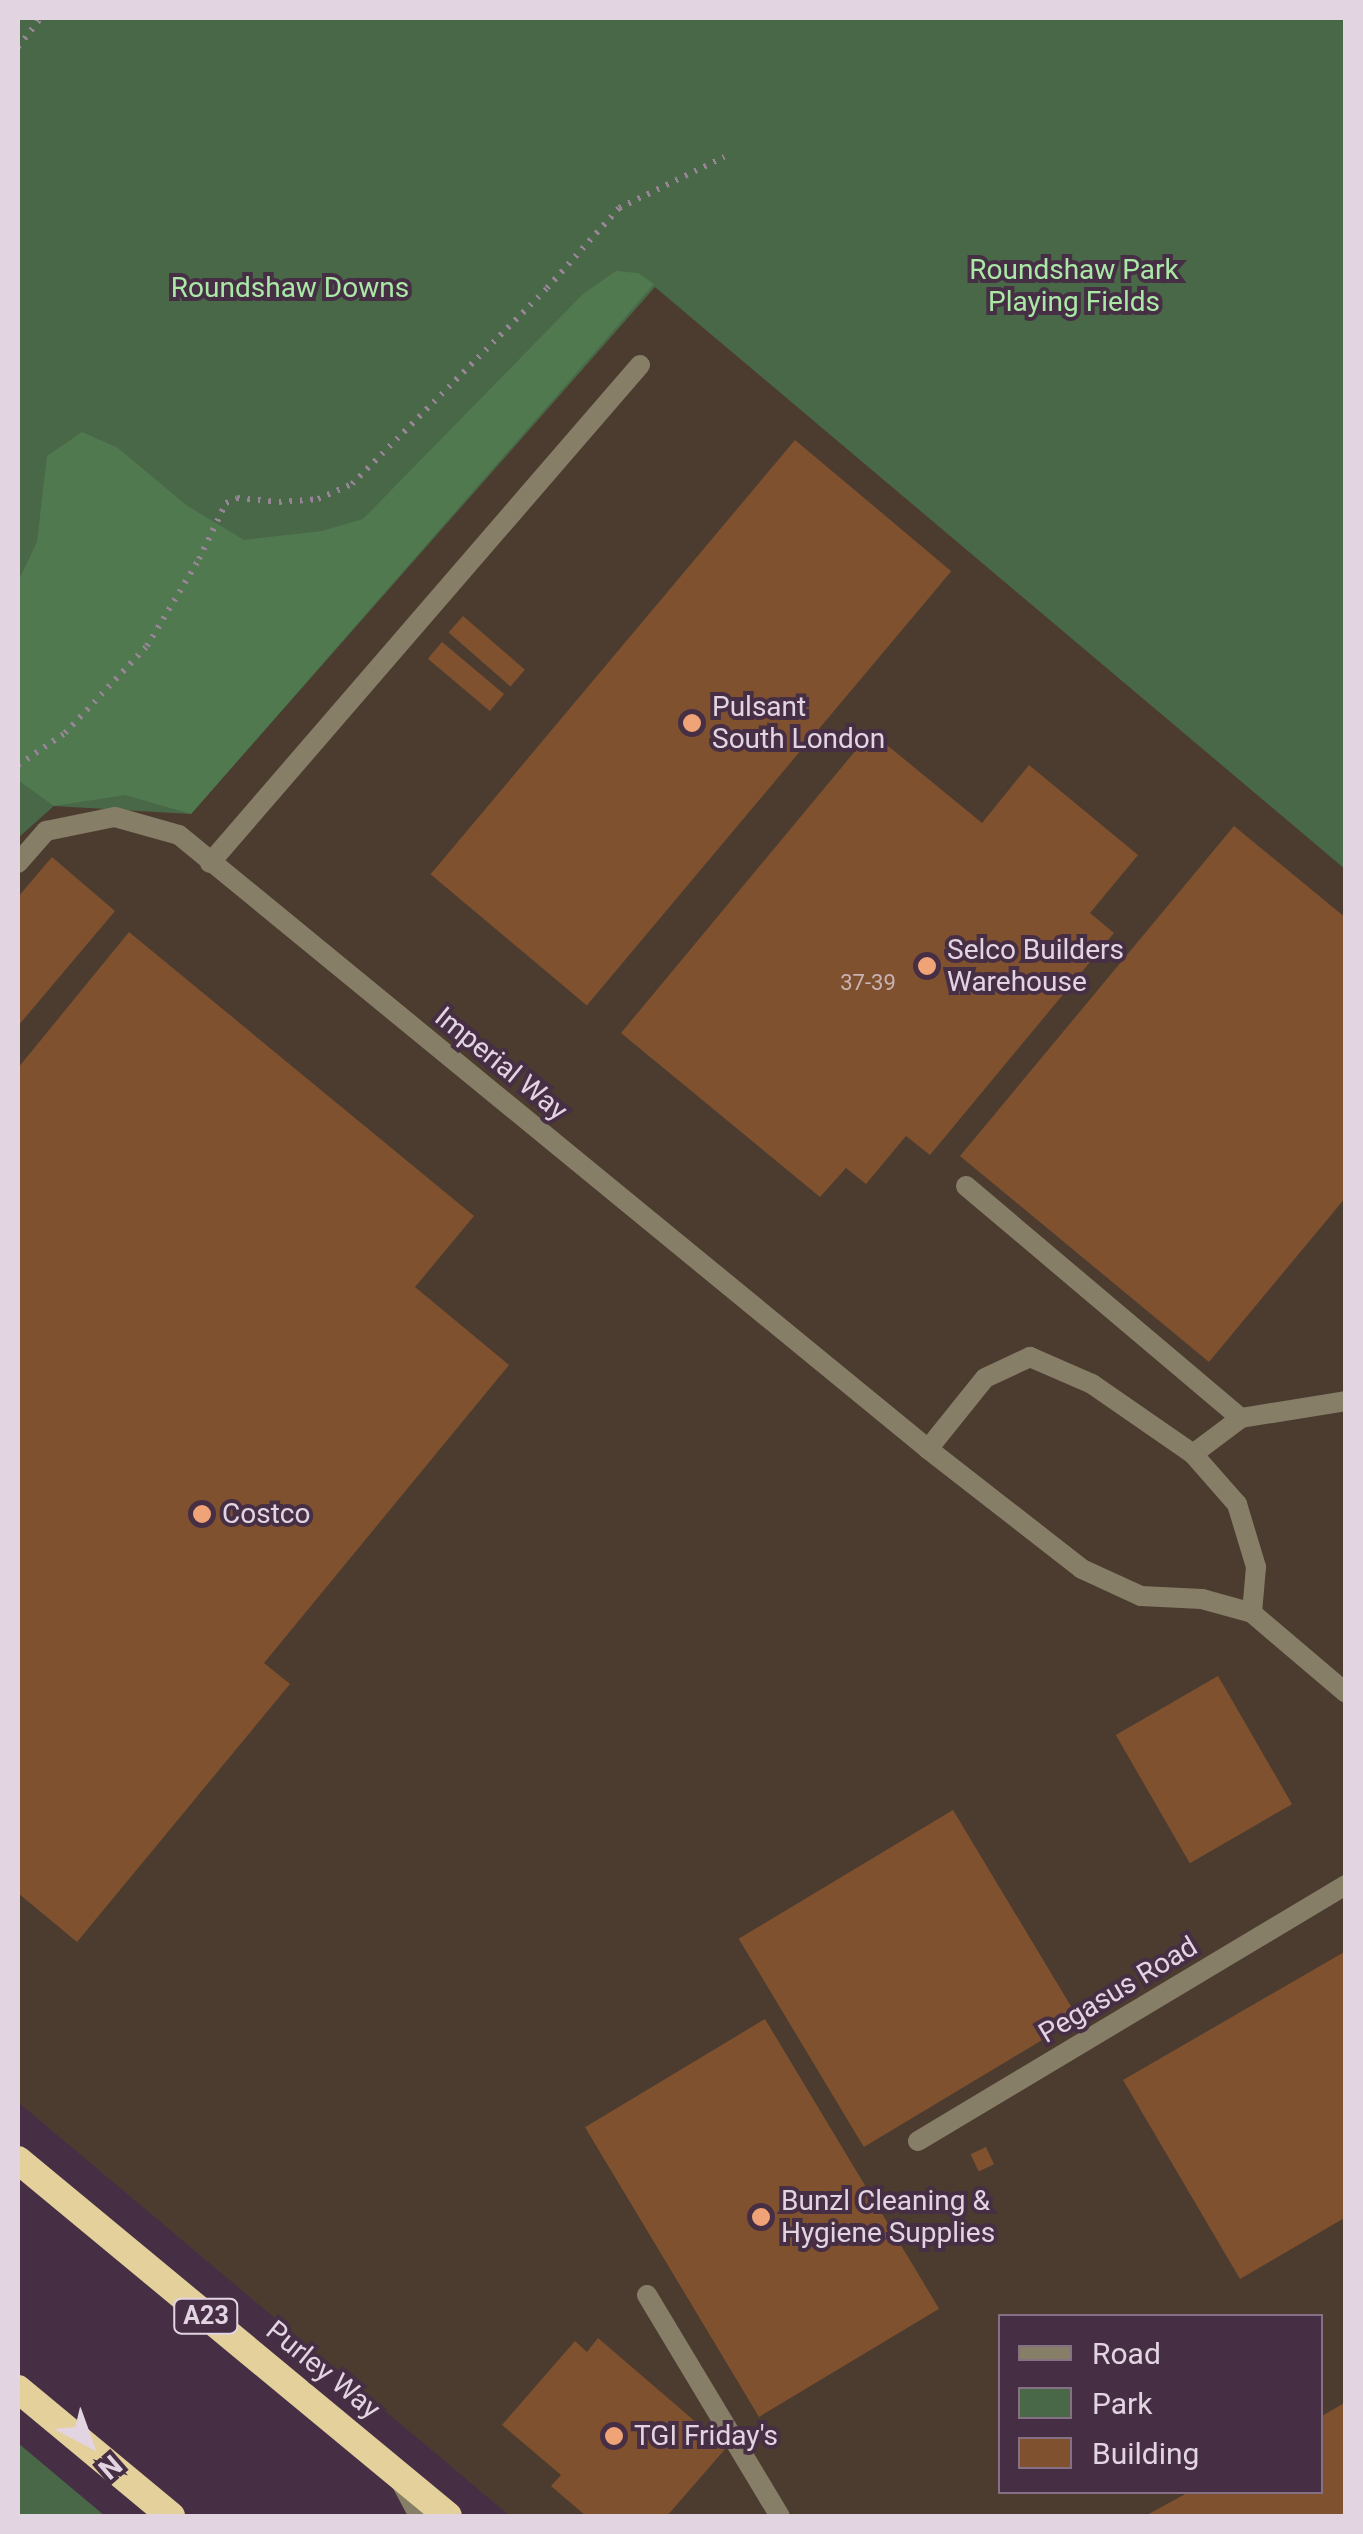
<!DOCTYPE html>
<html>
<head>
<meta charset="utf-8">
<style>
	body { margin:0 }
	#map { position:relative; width:1363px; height:2534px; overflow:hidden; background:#462e45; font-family:Roboto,sans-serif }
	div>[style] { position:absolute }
	.industrial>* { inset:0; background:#4c3c30 }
	.green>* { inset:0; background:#496847 }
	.forest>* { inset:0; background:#51794f }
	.building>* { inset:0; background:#7f512f; transform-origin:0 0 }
	.path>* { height:6px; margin-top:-3px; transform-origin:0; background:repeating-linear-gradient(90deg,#988497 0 2.5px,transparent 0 10.5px) }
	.service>* { height:20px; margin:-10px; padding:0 10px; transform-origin:10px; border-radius:10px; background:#867e66 }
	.minor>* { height:20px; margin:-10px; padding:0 10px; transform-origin:10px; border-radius:10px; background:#867e66 }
	.trunk>* { height:28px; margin:-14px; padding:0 14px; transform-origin:14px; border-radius:14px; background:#e4d09a }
	.dots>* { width:28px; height:28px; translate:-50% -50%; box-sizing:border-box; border:5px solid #462e45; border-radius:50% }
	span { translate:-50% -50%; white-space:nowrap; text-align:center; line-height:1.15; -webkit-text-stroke:8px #462e45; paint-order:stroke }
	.number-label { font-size:22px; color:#cab3b5 }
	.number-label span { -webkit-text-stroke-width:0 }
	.shield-label span { padding:2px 8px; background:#462e45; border:2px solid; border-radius:8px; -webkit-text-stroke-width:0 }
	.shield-label { font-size:25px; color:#e3d4e2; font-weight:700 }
	.park-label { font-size:28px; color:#aae8a6 }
	.poi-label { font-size:28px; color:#e3d4e2 }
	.left { translate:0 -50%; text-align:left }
	.street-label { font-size:28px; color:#e3d4e2 }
	.frame { position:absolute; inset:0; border:20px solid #e3d4e2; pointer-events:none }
	.legend { position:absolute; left:998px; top:2314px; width:325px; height:180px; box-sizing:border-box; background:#462e45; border:2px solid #857084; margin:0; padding:12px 18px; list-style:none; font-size:30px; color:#e3d4e2 }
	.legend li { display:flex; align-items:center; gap:20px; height:50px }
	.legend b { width:50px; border:2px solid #857084 }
	.north { position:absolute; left:40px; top:2394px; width:100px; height:100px; -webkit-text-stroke:8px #462e45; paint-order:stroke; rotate:139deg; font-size:28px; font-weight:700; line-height:40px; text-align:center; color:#e3d4e2 }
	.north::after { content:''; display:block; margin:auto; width:35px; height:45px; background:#e3d4e2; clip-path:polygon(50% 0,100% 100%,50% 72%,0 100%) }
</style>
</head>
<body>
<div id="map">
	<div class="industrial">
		<div style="clip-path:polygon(evenodd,654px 284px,1345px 868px,1345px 2516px,510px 2516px,18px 2102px,18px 838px,654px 284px,1001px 2316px,1320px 2316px,1320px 2492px,1001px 2492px,1001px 2316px)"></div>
	</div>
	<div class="green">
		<div style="clip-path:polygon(18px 18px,1345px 18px,1345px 869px,655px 287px,191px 814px,54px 806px,18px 838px)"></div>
		<div style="clip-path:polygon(18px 2443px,105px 2516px,18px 2516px)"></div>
	</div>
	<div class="forest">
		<div style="clip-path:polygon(616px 271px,638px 273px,654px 284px,191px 814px,125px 795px,54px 806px,18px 780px,18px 582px,37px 542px,47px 456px,82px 432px,118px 448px,186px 505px,244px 540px,322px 531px,363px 519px,583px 294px)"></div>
	</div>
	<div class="building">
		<div style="left:795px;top:440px;width:204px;height:567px;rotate:40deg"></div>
		<div style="left:463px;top:616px;width:82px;height:22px;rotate:41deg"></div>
		<div style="left:442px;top:642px;width:81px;height:22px;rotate:40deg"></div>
		<div style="clip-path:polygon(871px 732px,982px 823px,1029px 765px,1138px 855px,1090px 913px,1114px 933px,930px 1155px,906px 1136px,866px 1184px,846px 1168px,820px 1197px,621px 1033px)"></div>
		<div style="clip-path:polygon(1234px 826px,1346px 918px,1346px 1197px,1209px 1362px,960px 1156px)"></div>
		<div style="clip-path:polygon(52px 857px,115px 911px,18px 1026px,18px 897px)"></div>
		<div style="clip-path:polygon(129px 932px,474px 1216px,415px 1287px,509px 1365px,264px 1663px,290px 1684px,77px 1942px,18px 1893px,18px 1068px)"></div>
		<div style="left:1218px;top:1676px;width:148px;height:118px;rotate:60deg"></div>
		<div style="left:953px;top:1810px;width:243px;height:250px;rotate:59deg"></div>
		<div style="clip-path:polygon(1346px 1951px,1346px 2217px,1240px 2279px,1123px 2080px)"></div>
		<div style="left:765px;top:2019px;width:338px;height:210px;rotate:59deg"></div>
		<div style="left:986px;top:2147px;width:19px;height:17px;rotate:65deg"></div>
		<div style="clip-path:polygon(598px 2338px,726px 2448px,667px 2516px,586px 2516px,551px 2486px,561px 2475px,502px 2425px,575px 2341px,587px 2352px)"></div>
		<div style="clip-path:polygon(1346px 2402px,1346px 2516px,1145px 2516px,1189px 2492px,1320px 2492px,1320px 2417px)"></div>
	</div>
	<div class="path">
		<div style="left:18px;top:47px;width:37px;rotate:-52deg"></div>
		<div style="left:18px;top:765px;width:57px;rotate:-34.2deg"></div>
		<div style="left:65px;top:733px;width:120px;rotate:-46.7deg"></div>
		<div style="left:147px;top:646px;width:101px;rotate:-59.1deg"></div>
		<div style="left:199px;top:559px;width:62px;rotate:-64.3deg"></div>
		<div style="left:226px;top:503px;width:12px;rotate:-24deg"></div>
		<div style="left:237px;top:498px;width:42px;rotate:5.4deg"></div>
		<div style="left:279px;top:502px;width:39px;rotate:-4deg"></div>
		<div style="left:318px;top:499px;width:37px;rotate:-24deg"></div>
		<div style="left:352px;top:484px;width:276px;rotate:-45.1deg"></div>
		<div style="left:547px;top:288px;width:108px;rotate:-48deg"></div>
		<div style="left:619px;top:208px;width:117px;rotate:-25.9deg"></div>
	</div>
	<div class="service">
		<div style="left:210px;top:863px;width:658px;rotate:-49.19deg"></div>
		<div style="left:966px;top:1186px;width:360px;rotate:40.2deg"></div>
		<div style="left:1193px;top:1454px;width:60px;rotate:-36.9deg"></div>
		<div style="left:1241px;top:1418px;width:106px;rotate:-9.2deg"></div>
		<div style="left:918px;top:2141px;width:499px;rotate:-30.9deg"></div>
		<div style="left:647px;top:2295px;width:258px;rotate:59deg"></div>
	</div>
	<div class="minor">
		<div style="left:18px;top:863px;width:43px;rotate:-48.8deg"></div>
		<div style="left:46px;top:831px;width:70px;rotate:-11.5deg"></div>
		<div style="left:115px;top:817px;width:66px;rotate:15.7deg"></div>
		<div style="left:179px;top:835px;width:969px;rotate:39.34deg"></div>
		<div style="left:928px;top:1449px;width:195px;rotate:37.9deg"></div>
		<div style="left:1082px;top:1569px;width:65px;rotate:24.6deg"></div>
		<div style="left:1141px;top:1596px;width:61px;rotate:2.8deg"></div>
		<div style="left:1202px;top:1599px;width:52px;rotate:15.6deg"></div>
		<div style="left:1252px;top:1613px;width:123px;rotate:40.4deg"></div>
		<div style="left:928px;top:1449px;width:91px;rotate:-51.2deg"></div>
		<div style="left:985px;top:1378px;width:50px;rotate:-25deg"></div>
		<div style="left:1030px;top:1357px;width:68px;rotate:23.5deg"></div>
		<div style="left:1092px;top:1384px;width:123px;rotate:34.7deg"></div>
		<div style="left:1193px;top:1454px;width:67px;rotate:48.7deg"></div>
		<div style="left:1237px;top:1504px;width:66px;rotate:73.2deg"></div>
		<div style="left:1256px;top:1567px;width:46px;rotate:95deg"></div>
		<div style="left:401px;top:2482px;width:38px;rotate:62deg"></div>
	</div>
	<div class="trunk">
		<div style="left:18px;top:2160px;width:558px;rotate:39.62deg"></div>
		<div style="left:18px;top:2389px;width:199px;rotate:39.7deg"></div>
	</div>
	<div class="dots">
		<div style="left:692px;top:723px;background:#efa377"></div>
		<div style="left:927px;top:966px;background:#efa377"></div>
		<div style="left:202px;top:1514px;background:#efa377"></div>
		<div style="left:761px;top:2217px;background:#efa377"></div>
		<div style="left:614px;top:2436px;background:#efa377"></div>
	</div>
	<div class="number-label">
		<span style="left:868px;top:983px">37-39</span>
	</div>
	<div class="shield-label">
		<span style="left:206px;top:2316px">A23</span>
	</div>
	<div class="park-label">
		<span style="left:1074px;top:286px">Roundshaw Park<br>Playing Fields</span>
		<span style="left:290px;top:288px">Roundshaw Downs</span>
	</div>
	<div class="poi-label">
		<span class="left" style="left:712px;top:723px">Pulsant<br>South London</span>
		<span class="left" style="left:947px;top:966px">Selco Builders<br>Warehouse</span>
		<span class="left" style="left:222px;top:1514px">Costco</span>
		<span class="left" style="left:781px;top:2217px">Bunzl Cleaning &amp;<br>Hygiene Supplies</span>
		<span class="left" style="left:634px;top:2436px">TGI Friday's</span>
	</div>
	<div class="street-label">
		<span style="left:501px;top:1064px;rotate:39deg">Imperial Way</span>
		<span style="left:1118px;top:1990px;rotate:-31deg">Pegasus Road</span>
		<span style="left:323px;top:2370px;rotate:39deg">Purley Way</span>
	</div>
	<div class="frame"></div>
	<ul class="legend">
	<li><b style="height:12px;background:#867e66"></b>Road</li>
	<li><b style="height:28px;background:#496847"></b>Park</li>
	<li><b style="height:28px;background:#7f512f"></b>Building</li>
	</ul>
	<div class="north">N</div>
</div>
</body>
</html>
